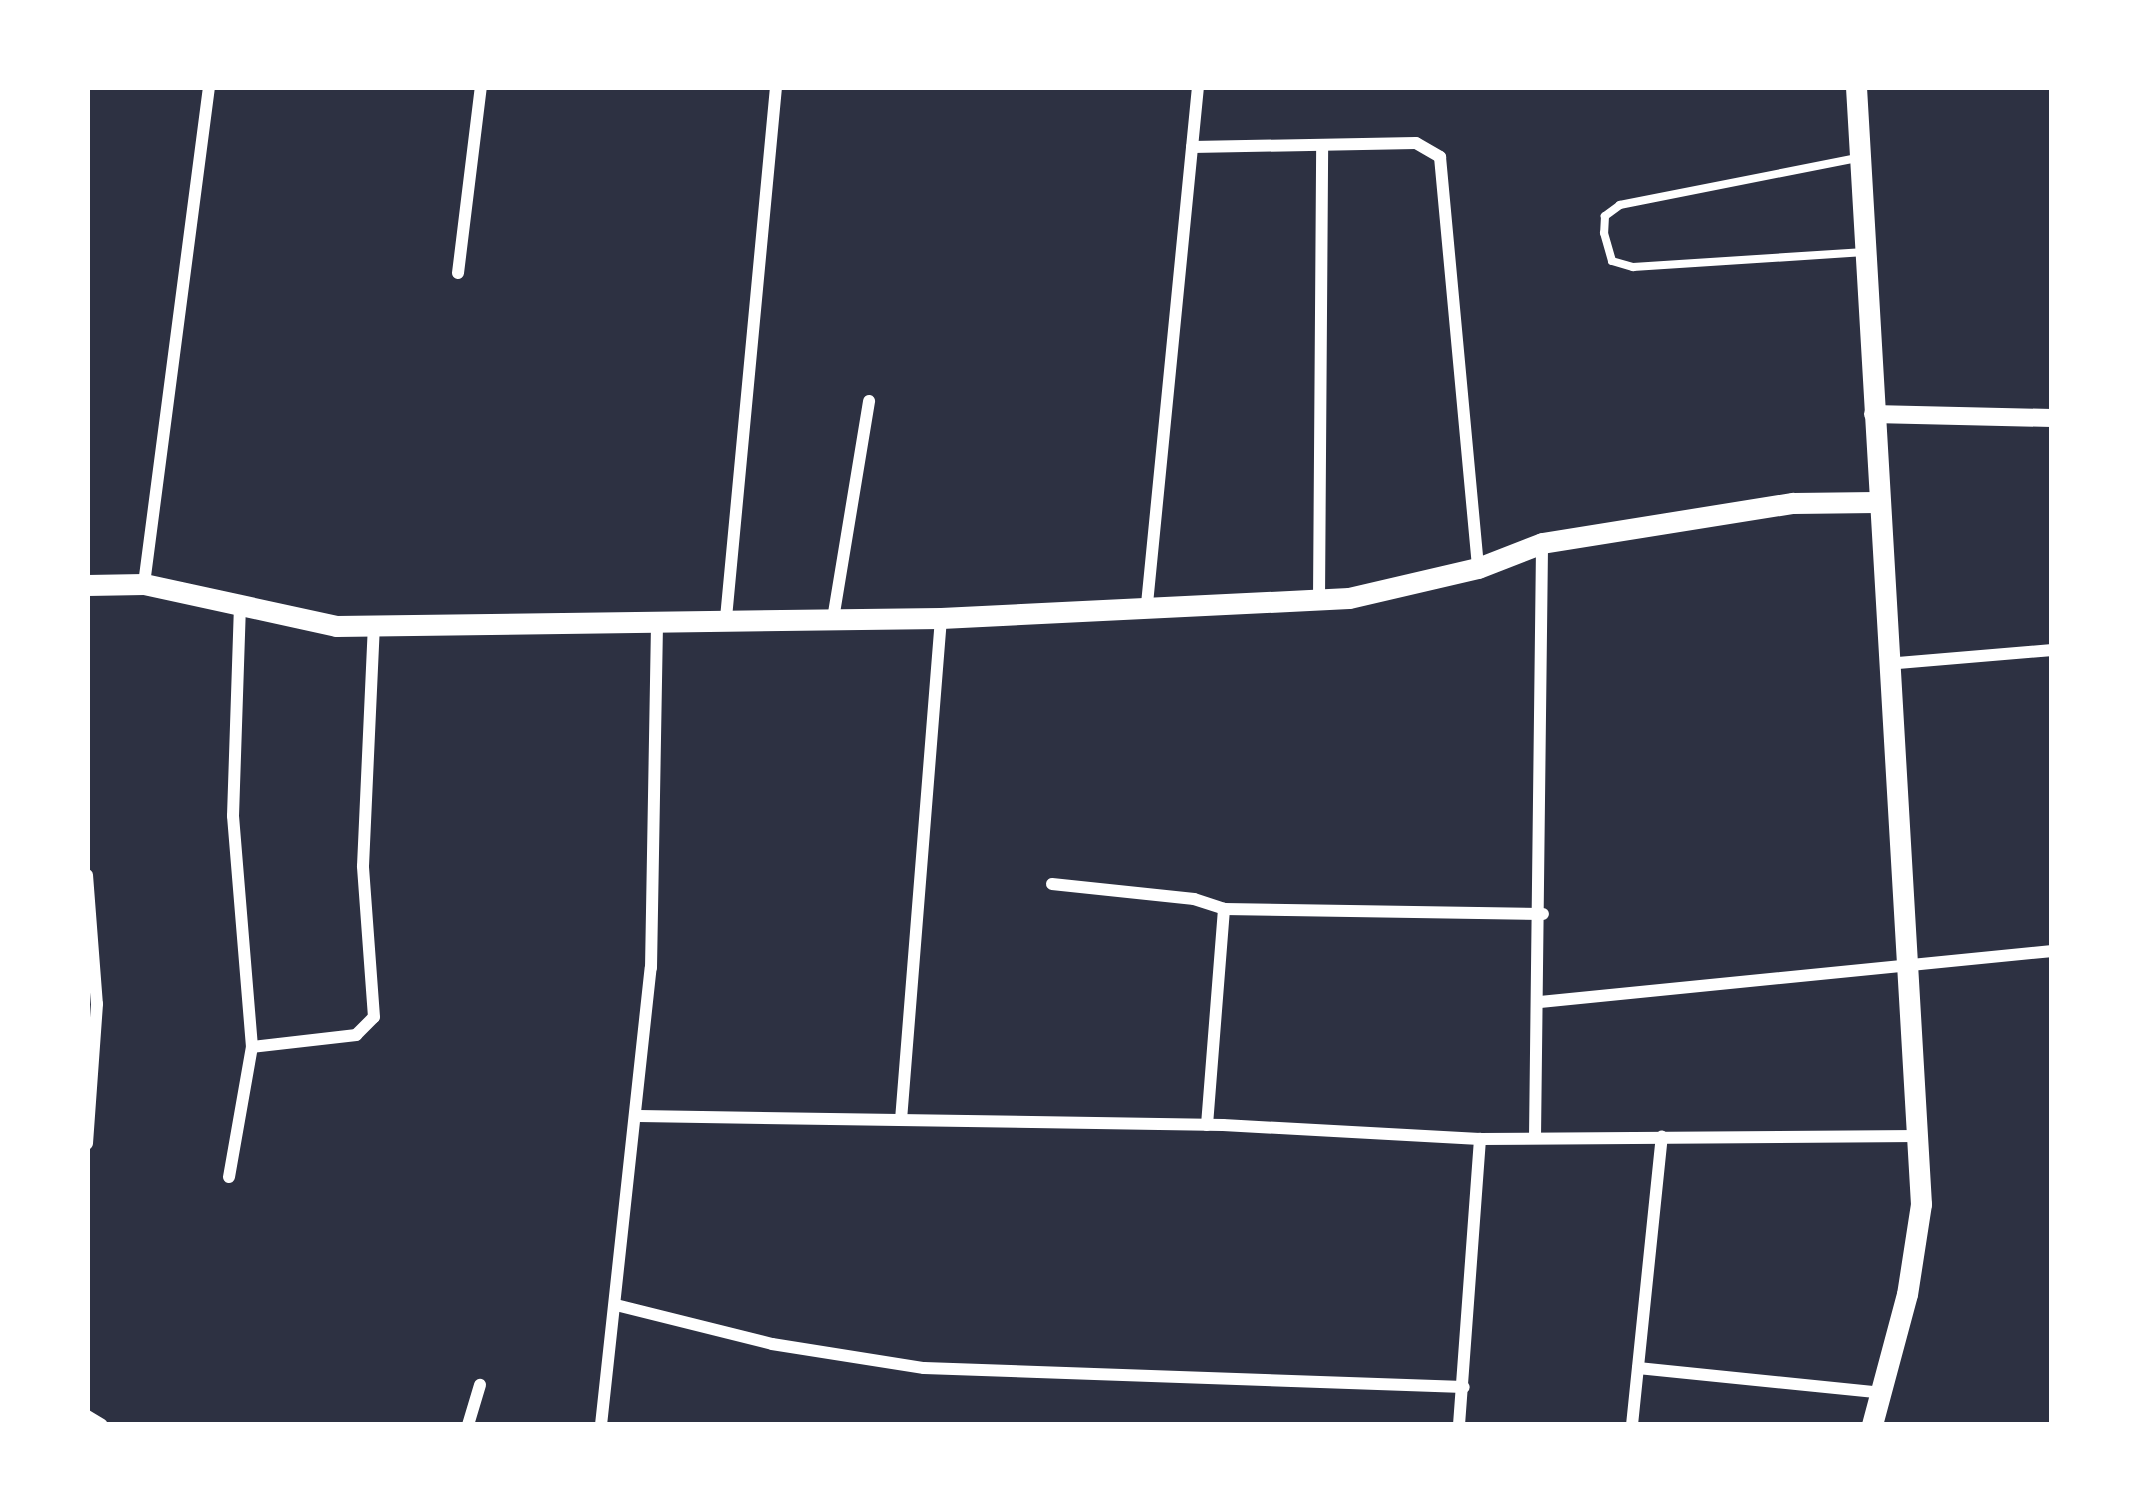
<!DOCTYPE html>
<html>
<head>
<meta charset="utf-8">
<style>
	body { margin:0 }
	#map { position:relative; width:2139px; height:1512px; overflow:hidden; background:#2d3142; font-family:Karla,sans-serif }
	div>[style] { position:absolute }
	.service>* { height:8px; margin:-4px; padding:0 4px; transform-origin:4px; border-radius:4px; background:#fff }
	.minor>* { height:12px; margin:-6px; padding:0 6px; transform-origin:6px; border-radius:6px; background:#fff }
	.tertiary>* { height:18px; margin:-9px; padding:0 9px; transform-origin:9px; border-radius:9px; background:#fff }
	.secondary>* { height:21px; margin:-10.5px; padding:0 10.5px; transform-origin:10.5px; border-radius:10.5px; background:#fff }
	.primary>* { height:21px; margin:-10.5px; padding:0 10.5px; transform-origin:10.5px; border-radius:10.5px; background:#fff }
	span { translate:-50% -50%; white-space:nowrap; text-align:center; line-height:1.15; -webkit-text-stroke:9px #fff; paint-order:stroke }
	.frame { position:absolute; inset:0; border:90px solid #fff; pointer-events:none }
</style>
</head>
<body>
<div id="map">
	<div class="service">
		<div style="left:1857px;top:158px;width:242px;rotate:168.8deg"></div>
		<div style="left:1620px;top:205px;width:19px;rotate:144deg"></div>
		<div style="left:1605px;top:216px;width:17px;rotate:93deg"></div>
		<div style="left:1604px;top:233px;width:29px;rotate:74deg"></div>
		<div style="left:1612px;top:261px;width:22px;rotate:16deg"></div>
		<div style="left:1633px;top:267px;width:232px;rotate:-3.7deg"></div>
	</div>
	<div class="minor">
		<div style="left:1192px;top:147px;width:224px;rotate:-1deg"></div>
		<div style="left:1416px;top:143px;width:28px;rotate:30deg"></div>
		<div style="left:1440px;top:157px;width:413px;rotate:84.7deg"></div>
		<div style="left:458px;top:273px;width:187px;rotate:-83deg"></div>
		<div style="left:144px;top:584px;width:501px;rotate:-82.55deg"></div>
		<div style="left:1319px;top:599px;width:454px;rotate:-89.6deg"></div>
		<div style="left:1147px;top:604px;width:520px;rotate:-84.37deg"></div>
		<div style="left:726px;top:618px;width:533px;rotate:-84.62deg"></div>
		<div style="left:833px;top:619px;width:221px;rotate:-80.6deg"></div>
		<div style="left:1886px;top:664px;width:167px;rotate:-4.8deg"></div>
		<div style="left:87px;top:875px;width:129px;rotate:85.6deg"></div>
		<div style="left:97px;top:1004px;width:140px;rotate:94.1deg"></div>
		<div style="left:1052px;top:884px;width:143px;rotate:6deg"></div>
		<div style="left:1194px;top:899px;width:32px;rotate:18deg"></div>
		<div style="left:1224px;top:909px;width:319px;rotate:0.9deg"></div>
		<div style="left:1540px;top:1002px;width:515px;rotate:-5.69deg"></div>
		<div style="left:252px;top:1047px;width:105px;rotate:-6.6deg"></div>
		<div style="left:356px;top:1035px;width:25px;rotate:-45deg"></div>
		<div style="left:374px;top:1017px;width:151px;rotate:-94.2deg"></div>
		<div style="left:363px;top:866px;width:241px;rotate:-87.4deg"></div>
		<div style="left:639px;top:1116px;width:584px;rotate:0.88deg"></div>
		<div style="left:1223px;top:1125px;width:257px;rotate:3.1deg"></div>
		<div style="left:1480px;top:1139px;width:438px;rotate:-0.4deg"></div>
		<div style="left:901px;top:1120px;width:504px;rotate:-85.44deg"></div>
		<div style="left:1207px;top:1125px;width:217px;rotate:-85.5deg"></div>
		<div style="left:1535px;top:1137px;width:594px;rotate:-89.32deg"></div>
		<div style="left:229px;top:1177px;width:132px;rotate:-80deg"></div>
		<div style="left:252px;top:1047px;width:232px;rotate:-94.7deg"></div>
		<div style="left:233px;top:816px;width:210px;rotate:-88.1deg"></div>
		<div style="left:616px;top:1305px;width:161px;rotate:14deg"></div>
		<div style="left:772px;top:1344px;width:154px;rotate:9deg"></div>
		<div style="left:924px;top:1368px;width:540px;rotate:2.02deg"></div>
		<div style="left:1638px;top:1368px;width:246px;rotate:5.8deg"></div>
		<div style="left:87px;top:1416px;width:17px;rotate:31deg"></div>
		<div style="left:468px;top:1425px;width:42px;rotate:-73.3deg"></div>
		<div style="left:601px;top:1425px;width:460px;rotate:-83.8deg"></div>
		<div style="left:651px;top:968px;width:344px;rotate:-89deg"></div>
		<div style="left:1459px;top:1425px;width:287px;rotate:-85.8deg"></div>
		<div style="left:1632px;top:1425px;width:290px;rotate:-84.1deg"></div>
	</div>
	<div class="tertiary">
		<div style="left:1873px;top:414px;width:179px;rotate:1.3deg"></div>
	</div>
	<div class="secondary">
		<div style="left:87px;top:585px;width:57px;rotate:-1deg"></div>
		<div style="left:144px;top:584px;width:197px;rotate:12.3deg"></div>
		<div style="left:336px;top:626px;width:605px;rotate:-0.76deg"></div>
		<div style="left:941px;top:618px;width:408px;rotate:-2.8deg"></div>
		<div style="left:1349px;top:598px;width:132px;rotate:-13.1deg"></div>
		<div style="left:1478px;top:568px;width:69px;rotate:-21.3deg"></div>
		<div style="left:1542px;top:543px;width:254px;rotate:-9.1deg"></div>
		<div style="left:1793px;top:503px;width:83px;rotate:-0.7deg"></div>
	</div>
	<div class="primary">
		<div style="left:1856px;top:87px;width:1119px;rotate:86.67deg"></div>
		<div style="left:1921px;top:1204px;width:91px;rotate:98.8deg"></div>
		<div style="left:1907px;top:1294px;width:136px;rotate:105deg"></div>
	</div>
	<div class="frame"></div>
</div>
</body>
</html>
